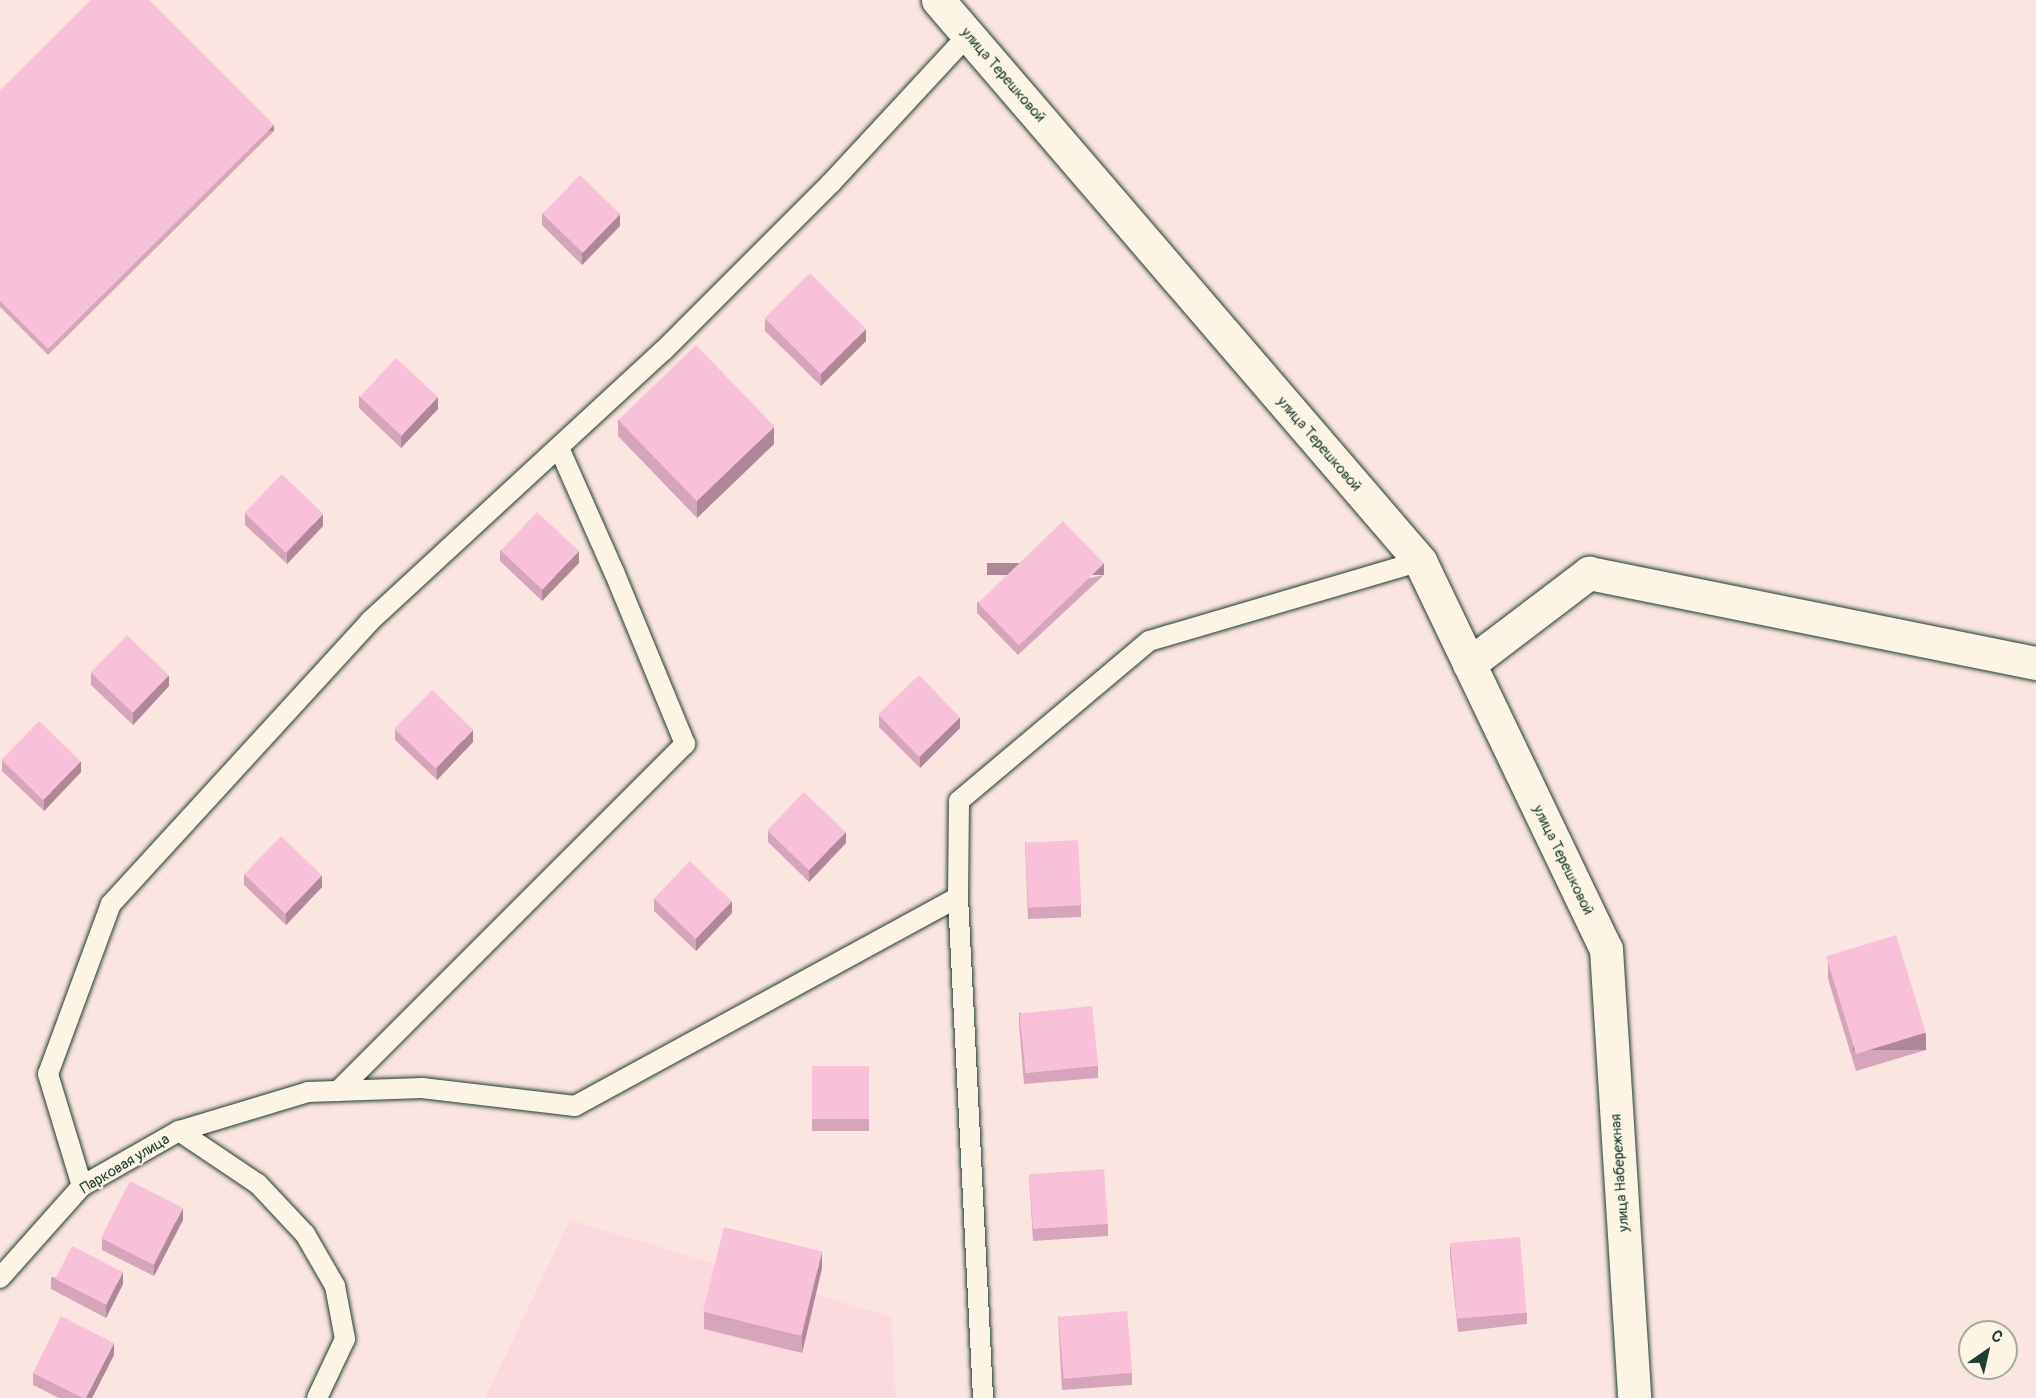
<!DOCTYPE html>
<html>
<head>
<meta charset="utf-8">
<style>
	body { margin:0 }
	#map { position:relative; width:2036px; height:1398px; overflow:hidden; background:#fbe5e1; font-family:Pangolin,sans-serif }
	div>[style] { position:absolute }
	.built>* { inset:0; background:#fadadf }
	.roads { filter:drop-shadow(0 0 2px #1f3d34) drop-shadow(0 0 2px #1f3d34) }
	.lane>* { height:20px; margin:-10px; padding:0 10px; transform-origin:10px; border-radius:10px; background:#fcf5e5 }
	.street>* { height:33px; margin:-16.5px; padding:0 16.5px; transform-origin:16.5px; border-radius:16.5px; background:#fcf5e5 }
	.wall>* { inset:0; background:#d5a6bb; transform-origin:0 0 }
	.shaded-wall>* { inset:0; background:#ae8798; transform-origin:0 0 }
	.building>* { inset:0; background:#f8c1d9; transform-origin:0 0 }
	span { translate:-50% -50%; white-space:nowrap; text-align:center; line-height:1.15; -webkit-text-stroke:4.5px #fcf5e5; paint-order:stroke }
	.street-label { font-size:15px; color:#1f3d34 }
	.north { position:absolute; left:1958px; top:1320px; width:60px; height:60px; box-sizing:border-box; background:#fcf5e5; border:2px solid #a4ab9e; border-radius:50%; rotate:34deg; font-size:16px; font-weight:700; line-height:24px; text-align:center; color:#1f3d34 }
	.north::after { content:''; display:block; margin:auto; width:21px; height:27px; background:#1f3d34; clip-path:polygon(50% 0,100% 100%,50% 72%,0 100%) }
</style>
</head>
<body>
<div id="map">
	<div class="built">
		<div style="clip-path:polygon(570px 1220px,891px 1317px,896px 1398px,485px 1398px)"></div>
	</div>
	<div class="roads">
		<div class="lane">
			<div style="left:958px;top:897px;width:502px;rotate:87.14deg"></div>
			<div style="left:338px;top:1091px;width:491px;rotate:-45deg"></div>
			<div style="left:685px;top:744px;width:186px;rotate:-112.4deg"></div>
			<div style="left:614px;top:572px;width:136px;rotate:-113.9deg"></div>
			<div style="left:179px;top:1131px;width:95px;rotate:33.9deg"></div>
			<div style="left:258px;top:1184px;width:69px;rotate:46.8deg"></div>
			<div style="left:305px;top:1234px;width:60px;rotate:60deg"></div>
			<div style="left:335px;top:1286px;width:54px;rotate:79.3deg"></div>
			<div style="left:345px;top:1339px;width:65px;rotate:115.4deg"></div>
			<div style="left:82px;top:1186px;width:117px;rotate:-106.9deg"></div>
			<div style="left:48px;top:1074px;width:181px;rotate:-69.7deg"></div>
			<div style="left:111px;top:904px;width:384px;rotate:-47.5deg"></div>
			<div style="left:370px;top:621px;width:398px;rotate:-42.7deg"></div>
			<div style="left:663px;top:351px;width:238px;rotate:-45deg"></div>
			<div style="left:831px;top:183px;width:202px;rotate:-47.2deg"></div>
			<div style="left:0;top:1278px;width:123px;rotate:-48.3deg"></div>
			<div style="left:82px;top:1186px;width:112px;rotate:-29.6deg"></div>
			<div style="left:179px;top:1131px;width:135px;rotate:-16.8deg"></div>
			<div style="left:308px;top:1092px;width:114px;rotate:-2deg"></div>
			<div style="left:422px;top:1088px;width:154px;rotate:6.7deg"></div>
			<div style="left:575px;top:1106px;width:436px;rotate:-28.6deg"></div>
			<div style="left:958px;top:897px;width:96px;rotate:-89.4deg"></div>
			<div style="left:959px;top:801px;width:248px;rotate:-40.1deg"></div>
			<div style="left:1149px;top:641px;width:283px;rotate:-16.4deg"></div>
		</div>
		<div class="street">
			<div style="left:938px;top:0;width:740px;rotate:49.33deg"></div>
			<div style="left:1420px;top:561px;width:430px;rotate:64.4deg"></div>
			<div style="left:1606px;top:949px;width:450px;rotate:86.4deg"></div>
			<div style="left:1469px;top:664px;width:151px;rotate:-37.2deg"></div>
			<div style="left:1589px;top:573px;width:456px;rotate:11.4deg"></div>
		</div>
	</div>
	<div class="wall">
		<div style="clip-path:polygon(0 90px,274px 131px,48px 355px,0 307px)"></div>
		<div style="clip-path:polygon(542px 213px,620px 226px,582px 265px,542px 225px)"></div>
		<div style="clip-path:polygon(765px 319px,866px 341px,821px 386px,765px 331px)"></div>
		<div style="clip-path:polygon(359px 396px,438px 409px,401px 448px,359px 408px)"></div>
		<div style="clip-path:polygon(618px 419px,774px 444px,697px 518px,618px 436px)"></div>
		<div style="clip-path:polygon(245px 513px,323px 526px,287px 564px,245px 525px)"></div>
		<div style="clip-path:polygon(500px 550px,579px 563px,542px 601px,500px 561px)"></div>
		<div style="clip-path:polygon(1104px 575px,1018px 655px,977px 613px,977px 602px)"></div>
		<div style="clip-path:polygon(91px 673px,169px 686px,133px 725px,91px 685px)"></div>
		<div style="clip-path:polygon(879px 715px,960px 728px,920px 768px,879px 727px)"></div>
		<div style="clip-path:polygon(395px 729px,473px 742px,437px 780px,395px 740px)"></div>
		<div style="clip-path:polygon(2px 760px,81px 772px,44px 811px,2px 771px)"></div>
		<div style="clip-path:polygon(768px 831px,846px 843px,809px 882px,768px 842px)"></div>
		<div style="clip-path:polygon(1025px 841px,1081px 905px,1081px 917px,1028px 919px)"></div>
		<div style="clip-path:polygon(244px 874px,322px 887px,286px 925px,244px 885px)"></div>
		<div style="clip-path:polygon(654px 899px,732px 913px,696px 951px,654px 911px)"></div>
		<div style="clip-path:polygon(1828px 962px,1926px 1050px,1856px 1071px,1828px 979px)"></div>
		<div style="clip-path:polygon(1019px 1012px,1098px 1066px,1098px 1078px,1024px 1084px,1019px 1023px)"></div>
		<div style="left:812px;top:1066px;width:57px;height:65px"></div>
		<div style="clip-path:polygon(1029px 1175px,1108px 1224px,1108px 1236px,1033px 1241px)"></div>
		<div style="clip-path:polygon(183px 1220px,154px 1276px,102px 1250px,102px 1238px)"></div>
		<div style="clip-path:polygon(1450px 1244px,1527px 1313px,1527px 1324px,1458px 1332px,1450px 1256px)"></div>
		<div style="clip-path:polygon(822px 1268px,802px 1353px,704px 1329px,704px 1312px)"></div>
		<div style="clip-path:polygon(51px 1277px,123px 1284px,106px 1318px,51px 1289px)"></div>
		<div style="clip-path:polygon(1058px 1316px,1132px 1373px,1132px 1385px,1062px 1390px)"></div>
		<div style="clip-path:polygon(114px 1355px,92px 1398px,59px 1398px,33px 1385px,33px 1373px)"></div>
	</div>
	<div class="shaded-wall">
		<div style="left:274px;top:125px;width:6px;height:318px;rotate:90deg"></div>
		<div style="clip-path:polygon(620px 214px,620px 226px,582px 265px,582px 253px)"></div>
		<div style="clip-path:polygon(866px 329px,866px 341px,821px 386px,821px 374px)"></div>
		<div style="clip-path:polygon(438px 397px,438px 409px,401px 448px,401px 436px)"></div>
		<div style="clip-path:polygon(774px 427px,774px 444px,697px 518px,697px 501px)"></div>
		<div style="clip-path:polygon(323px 514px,323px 526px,287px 564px,287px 553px)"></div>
		<div style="clip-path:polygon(579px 551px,579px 563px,542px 601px,542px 589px)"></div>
		<div style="left:1104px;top:563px;width:12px;height:117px;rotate:90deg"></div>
		<div style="clip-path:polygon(169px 675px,169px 686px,133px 725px,133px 713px)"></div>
		<div style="clip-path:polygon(960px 717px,960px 728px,920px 768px,920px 757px)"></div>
		<div style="clip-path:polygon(473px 730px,473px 742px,437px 780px,437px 768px)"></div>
		<div style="clip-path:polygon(81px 761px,81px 772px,44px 811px,44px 799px)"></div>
		<div style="clip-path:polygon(846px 832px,846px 843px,809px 882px,809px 870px)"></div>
		<div style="clip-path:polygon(322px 875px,322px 887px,286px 925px,286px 913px)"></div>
		<div style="clip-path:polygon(732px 901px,732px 913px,696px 951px,696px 939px)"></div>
		<div style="left:1926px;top:1033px;width:17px;height:73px;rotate:90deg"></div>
		<div style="clip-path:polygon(183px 1208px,183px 1220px,154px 1276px,154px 1265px)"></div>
		<div style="clip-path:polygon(822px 1251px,822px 1268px,802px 1353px,802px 1336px)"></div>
		<div style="clip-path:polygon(123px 1272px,123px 1284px,106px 1318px,106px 1306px)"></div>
		<div style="clip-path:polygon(114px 1343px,114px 1355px,92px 1398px,86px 1398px)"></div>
	</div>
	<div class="building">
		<div style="clip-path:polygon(91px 0,149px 0,274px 125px,48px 349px,0 301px,0 90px)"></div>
		<div style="left:580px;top:175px;width:56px;height:54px;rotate:44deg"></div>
		<div style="left:810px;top:273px;width:79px;height:64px;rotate:45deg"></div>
		<div style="left:696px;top:345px;width:113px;height:108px;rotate:46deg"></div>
		<div style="left:396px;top:358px;width:57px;height:53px;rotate:43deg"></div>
		<div style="left:282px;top:474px;width:57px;height:54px;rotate:44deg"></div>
		<div style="left:537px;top:512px;width:57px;height:53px;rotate:43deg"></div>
		<div style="left:1063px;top:521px;width:59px;height:118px;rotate:46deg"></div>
		<div style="left:127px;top:635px;width:58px;height:52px;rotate:44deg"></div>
		<div style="left:919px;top:675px;width:59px;height:57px;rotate:46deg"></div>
		<div style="left:432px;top:690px;width:57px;height:54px;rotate:44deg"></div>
		<div style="left:39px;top:721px;width:58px;height:54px;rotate:44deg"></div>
		<div style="left:804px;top:792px;width:58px;height:53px;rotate:44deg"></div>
		<div style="left:281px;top:836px;width:57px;height:53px;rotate:44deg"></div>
		<div style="left:1078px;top:840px;width:65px;height:53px;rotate:87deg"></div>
		<div style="left:690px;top:861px;width:58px;height:52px;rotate:44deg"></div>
		<div style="left:1896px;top:935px;width:102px;height:73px;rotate:73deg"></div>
		<div style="left:1092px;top:1006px;width:60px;height:73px;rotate:84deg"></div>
		<div style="left:812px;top:1066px;width:57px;height:53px"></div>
		<div style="left:1104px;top:1169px;width:55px;height:75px;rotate:86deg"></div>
		<div style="left:130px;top:1181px;width:59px;height:64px;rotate:27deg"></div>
		<div style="left:724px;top:1227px;width:101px;height:87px;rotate:14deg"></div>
		<div style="left:1520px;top:1237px;width:76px;height:70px;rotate:85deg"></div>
		<div style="left:72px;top:1246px;width:57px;height:37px;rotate:27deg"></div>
		<div style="left:1127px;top:1311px;width:62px;height:69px;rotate:85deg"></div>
		<div style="clip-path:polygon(61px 1316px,114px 1343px,86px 1398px,83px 1398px,33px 1373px)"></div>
	</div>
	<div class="street-label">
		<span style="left:1003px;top:75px;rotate:49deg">улица Терешковой</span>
		<span style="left:1319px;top:444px;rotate:49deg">улица Терешковой</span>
		<span style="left:1563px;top:860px;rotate:64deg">улица Терешковой</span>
		<span style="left:125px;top:1164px;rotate:-31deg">Парковая улица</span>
		<span style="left:1620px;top:1173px;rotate:-94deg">улица Набережная</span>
	</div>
	<div class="north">С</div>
</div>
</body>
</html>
